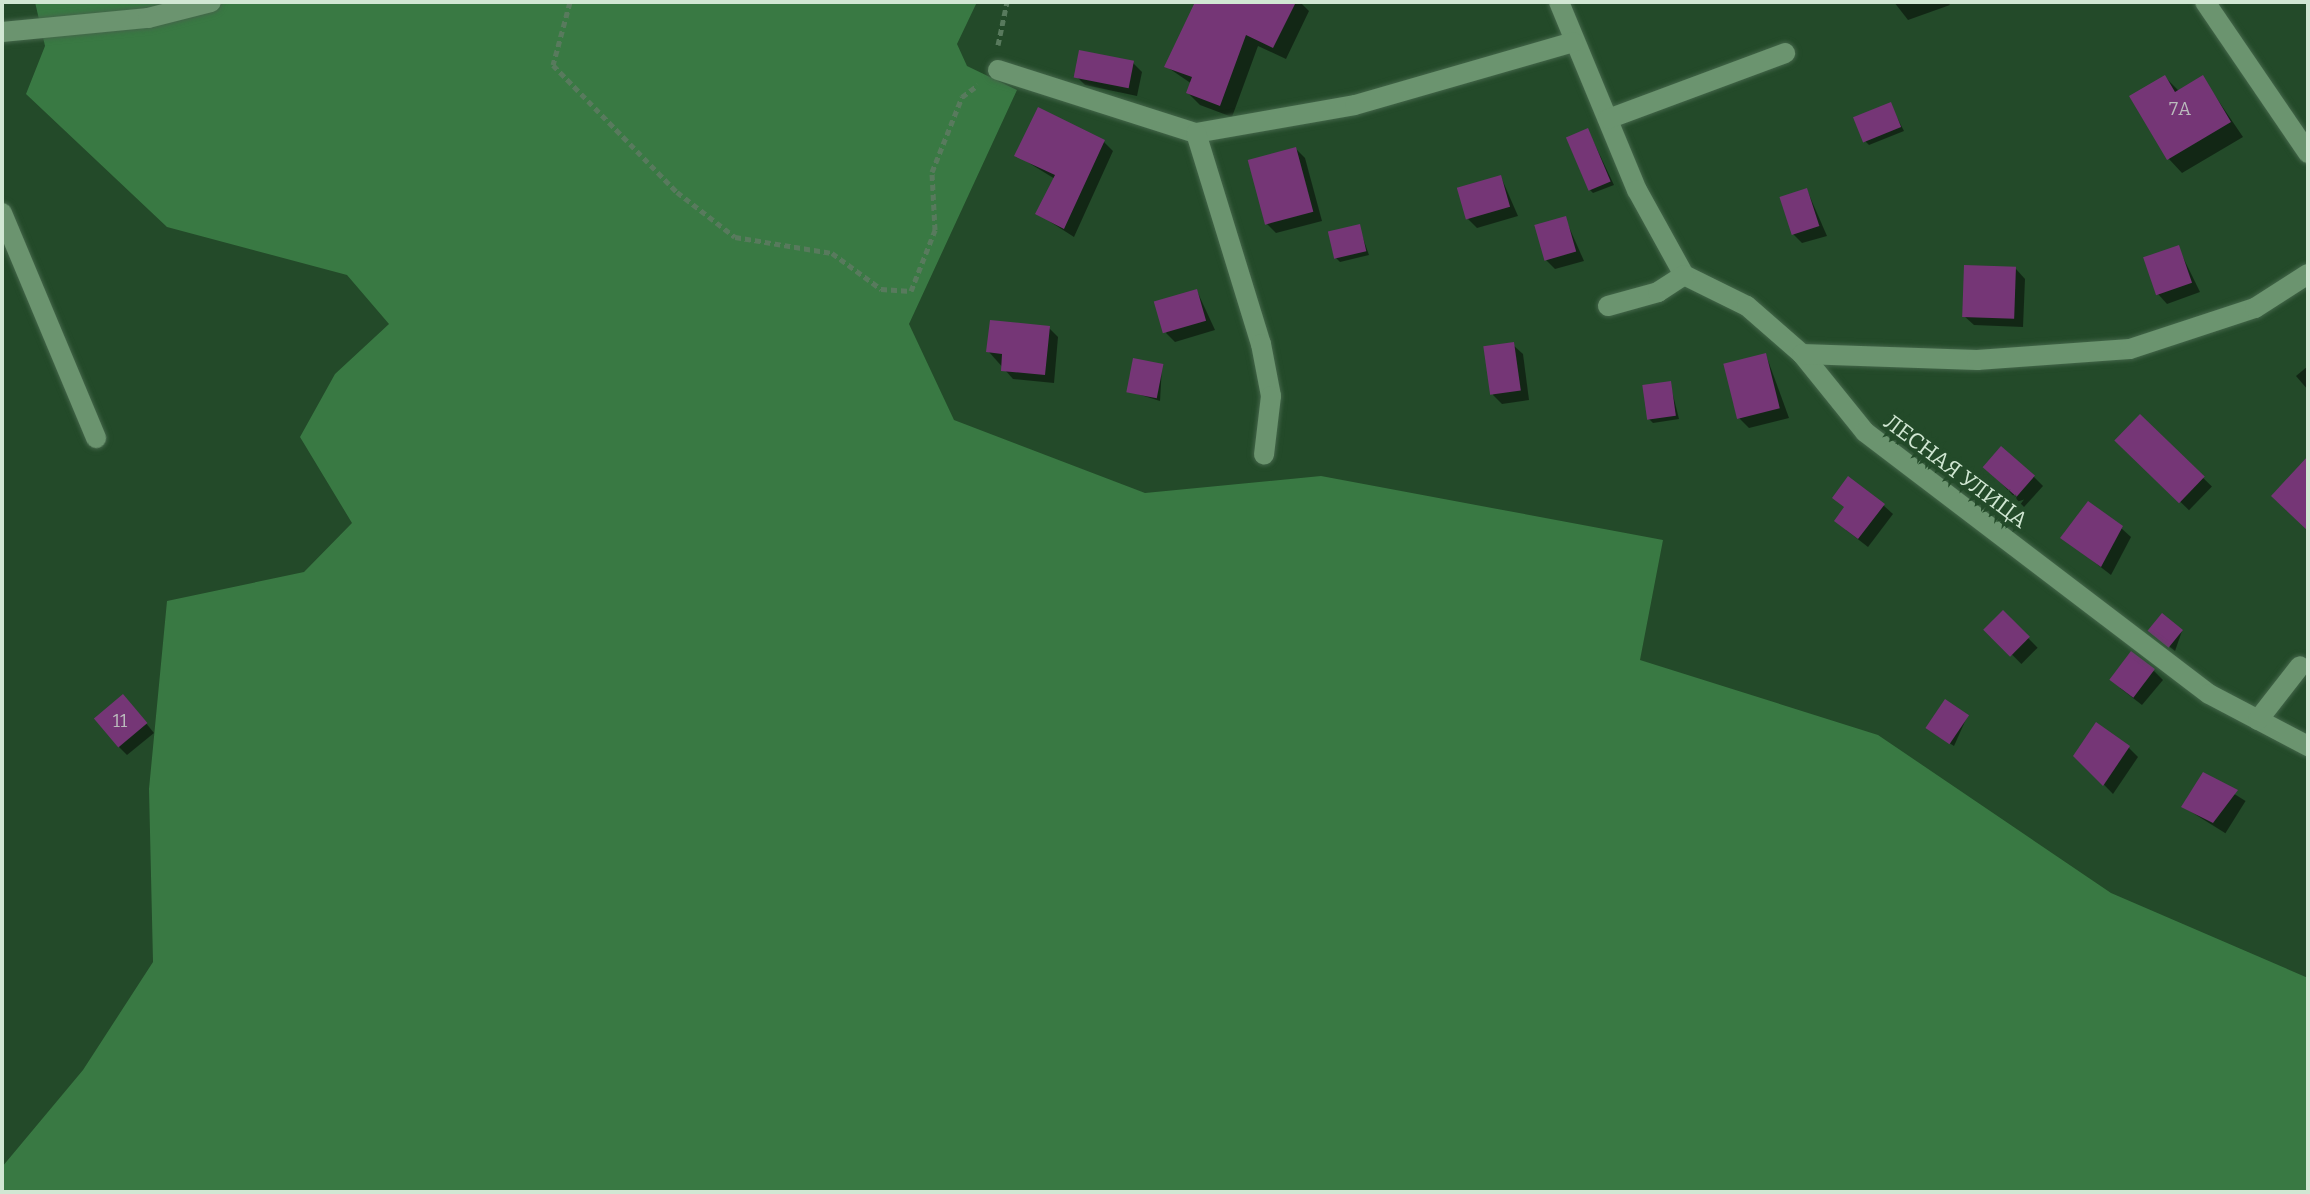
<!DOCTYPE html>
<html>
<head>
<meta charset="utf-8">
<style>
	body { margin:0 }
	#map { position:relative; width:2310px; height:1194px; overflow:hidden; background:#234a29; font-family:Bitter,serif }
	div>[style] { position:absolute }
	.green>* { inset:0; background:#397943 }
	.shadow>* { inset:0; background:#0007; transform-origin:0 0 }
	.building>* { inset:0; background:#753676; transform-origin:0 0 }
	.path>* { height:5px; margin-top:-2.5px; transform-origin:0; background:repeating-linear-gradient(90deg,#587a5d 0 6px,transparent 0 10px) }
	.roads { filter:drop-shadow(0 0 2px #44664a) drop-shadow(0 0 2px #44664a) }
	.minor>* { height:20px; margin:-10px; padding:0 10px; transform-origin:10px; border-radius:10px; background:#6b946f }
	span { translate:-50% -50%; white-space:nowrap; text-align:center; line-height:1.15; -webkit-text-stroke:7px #234a29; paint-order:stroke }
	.number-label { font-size:18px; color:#babbbc }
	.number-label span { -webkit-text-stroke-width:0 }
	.street-label { font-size:22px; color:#d1e7d3 }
	.frame { position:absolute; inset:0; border:4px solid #d1e7d3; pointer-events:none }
</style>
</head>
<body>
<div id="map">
	<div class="green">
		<div style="clip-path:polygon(35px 2px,977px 2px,957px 44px,967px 66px,1017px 90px,909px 324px,954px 420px,1145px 493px,1321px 476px,1663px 540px,1640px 660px,1878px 735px,2111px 893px,2308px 978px,2308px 1192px,2px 1192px,2px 1167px,83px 1070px,153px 962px,149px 789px,167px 601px,304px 572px,352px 523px,300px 437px,335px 374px,389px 324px,347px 275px,167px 227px,26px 94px,45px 46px)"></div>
	</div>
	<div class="shadow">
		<div style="clip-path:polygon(1197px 2px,1300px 2px,1309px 11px,1286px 59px,1258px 46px,1232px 117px,1200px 105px,1188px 93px,1192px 84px,1167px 67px)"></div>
		<div style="clip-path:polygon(1894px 2px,1948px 2px,1950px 5px,1908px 20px)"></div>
		<div style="clip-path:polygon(1133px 63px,1142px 72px,1137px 96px,1085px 85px,1076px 76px)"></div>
		<div style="clip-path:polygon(2165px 77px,2179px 91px,2203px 78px,2243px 137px,2182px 173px,2168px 158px)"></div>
		<div style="clip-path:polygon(1890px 104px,1904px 131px,1869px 145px,1865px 141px)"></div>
		<div style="clip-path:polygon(1588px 130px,1614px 185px,1593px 193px,1589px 189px)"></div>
		<div style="clip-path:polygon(1104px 142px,1113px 151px,1074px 237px,1038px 214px,1055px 179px,1016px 155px)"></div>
		<div style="clip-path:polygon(1296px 149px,1305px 158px,1322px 221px,1276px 233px,1267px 224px)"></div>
		<div style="clip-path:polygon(1501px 177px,1518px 216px,1477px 228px,1468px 219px)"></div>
		<div style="clip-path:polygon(1807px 190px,1827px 236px,1802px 243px,1793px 234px)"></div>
		<div style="clip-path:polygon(1565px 218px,1584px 261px,1555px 269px,1546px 260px)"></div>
		<div style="clip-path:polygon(1359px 227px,1369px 255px,1340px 262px,1336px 258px)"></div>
		<div style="clip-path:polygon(2178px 247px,2200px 292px,2167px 304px,2158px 294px)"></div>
		<div style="clip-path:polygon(2016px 269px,2025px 279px,2023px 327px,1974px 325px,1964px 316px)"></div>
		<div style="clip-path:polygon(1197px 291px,1215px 330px,1175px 342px,1166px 333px)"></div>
		<div style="clip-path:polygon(1049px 328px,1058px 337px,1054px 383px,1013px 379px,989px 352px)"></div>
		<div style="clip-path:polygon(1513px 345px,1523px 354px,1529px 400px,1502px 404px,1493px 395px)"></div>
		<div style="clip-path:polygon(1766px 355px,1789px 418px,1749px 428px,1739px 418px)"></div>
		<div style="clip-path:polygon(1162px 366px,1160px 401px,1128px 391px)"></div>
		<div style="clip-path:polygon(2308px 366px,2308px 390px,2296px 376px)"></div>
		<div style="clip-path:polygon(1670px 383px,1679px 419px,1653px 423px,1649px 419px)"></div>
		<div style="left:2140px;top:417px;width:100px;height:33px;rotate:44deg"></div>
		<div style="clip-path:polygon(1985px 466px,2034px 477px,2043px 486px,2024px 507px)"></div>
		<div style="clip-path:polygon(1883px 505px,1893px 514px,1868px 547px,1846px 530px,1845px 508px)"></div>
		<div style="clip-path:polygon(2121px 528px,2131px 537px,2111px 575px,2063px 538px)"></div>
		<div style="left:2003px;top:613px;width:49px;height:23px;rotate:45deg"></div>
		<div style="clip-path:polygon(2182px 631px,2175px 651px,2154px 635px)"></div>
		<div style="clip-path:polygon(2154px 671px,2163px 680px,2142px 705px,2120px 688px)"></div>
		<div style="clip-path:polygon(132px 706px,154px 733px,127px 755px,118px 746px)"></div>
		<div style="clip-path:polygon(1967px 717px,1954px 746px,1932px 732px)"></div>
		<div style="clip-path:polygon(2129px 748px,2138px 757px,2113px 794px,2076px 756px)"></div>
		<div style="left:2204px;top:775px;width:49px;height:38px;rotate:32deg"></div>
	</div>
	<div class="building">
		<div style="clip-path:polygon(1195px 2px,1296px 2px,1273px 48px,1246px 35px,1220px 106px,1186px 93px,1192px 77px,1164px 67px)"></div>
		<div style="left:1079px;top:50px;width:56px;height:28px;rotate:11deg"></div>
		<div style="clip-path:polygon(2165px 75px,2175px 92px,2203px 75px,2231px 122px,2167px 160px,2129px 96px)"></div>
		<div style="left:1891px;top:102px;width:27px;height:41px;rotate:68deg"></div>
		<div style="clip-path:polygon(1038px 107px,1105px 140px,1064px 229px,1035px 214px,1055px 175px,1014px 156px)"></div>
		<div style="left:1588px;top:128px;width:58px;height:24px;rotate:67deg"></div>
		<div style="left:1296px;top:147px;width:67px;height:50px;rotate:75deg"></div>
		<div style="left:1501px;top:175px;width:33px;height:46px;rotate:74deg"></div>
		<div style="left:1807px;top:188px;width:40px;height:29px;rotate:72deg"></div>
		<div style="left:1566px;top:216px;width:37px;height:33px;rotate:74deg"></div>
		<div style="left:1360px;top:224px;width:28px;height:33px;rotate:77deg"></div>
		<div style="left:2179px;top:245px;width:40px;height:38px;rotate:71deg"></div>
		<div style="left:1964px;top:265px;width:52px;height:52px;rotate:2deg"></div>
		<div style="left:1197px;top:289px;width:33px;height:45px;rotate:74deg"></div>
		<div style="clip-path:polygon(990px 320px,1050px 326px,1045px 375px,1001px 371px,1002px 354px,986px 352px)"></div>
		<div style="left:1514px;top:342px;width:49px;height:31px;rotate:82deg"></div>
		<div style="left:1766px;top:353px;width:57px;height:44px;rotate:76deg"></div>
		<div style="left:1133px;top:358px;width:31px;height:35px;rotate:11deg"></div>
		<div style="left:1671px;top:381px;width:35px;height:29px;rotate:82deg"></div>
		<div style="left:2140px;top:414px;width:90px;height:37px;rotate:44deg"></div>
		<div style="left:2001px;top:446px;width:45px;height:28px;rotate:41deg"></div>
		<div style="clip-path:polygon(2308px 456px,2308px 531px,2271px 496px)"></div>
		<div style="clip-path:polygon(1848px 476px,1885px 504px,1858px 539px,1834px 521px,1844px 507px,1832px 498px)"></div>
		<div style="clip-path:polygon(2088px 501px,2123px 526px,2101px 567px,2060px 538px)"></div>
		<div style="left:2003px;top:610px;width:38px;height:28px;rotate:45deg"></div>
		<div style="left:2162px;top:613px;width:27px;height:23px;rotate:39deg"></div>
		<div style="left:2131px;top:651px;width:30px;height:36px;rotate:37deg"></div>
		<div style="left:123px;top:694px;width:38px;height:38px;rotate:50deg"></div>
		<div style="left:1945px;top:699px;width:29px;height:35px;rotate:34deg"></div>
		<div style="clip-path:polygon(2096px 722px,2130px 746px,2103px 786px,2073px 756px)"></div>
		<div style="clip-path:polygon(2203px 772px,2238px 790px,2213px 823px,2181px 807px)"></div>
	</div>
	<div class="path">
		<div style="left:570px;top:2px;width:65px;rotate:105.1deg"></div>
		<div style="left:553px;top:65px;width:177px;rotate:45.7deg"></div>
		<div style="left:677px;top:192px;width:73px;rotate:37.8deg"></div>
		<div style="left:735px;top:237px;width:98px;rotate:9.4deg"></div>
		<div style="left:832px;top:253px;width:61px;rotate:36.3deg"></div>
		<div style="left:881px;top:289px;width:30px;rotate:4deg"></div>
		<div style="left:911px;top:291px;width:66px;rotate:-68.5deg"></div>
		<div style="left:935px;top:230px;width:58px;rotate:-93deg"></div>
		<div style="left:932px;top:172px;width:81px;rotate:-68.2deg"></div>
		<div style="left:962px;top:97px;width:20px;rotate:-37deg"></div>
		<div style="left:998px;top:45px;width:44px;rotate:-78.2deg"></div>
	</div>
	<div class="roads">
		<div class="minor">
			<div style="left:1559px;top:2px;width:204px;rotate:67.5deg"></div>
			<div style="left:1637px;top:190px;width:97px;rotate:61.1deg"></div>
			<div style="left:1684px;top:275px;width:70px;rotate:26.2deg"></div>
			<div style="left:1747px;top:306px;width:73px;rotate:41.1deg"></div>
			<div style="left:1802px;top:354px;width:100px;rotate:51.1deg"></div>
			<div style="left:1865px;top:432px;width:432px;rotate:37.3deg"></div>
			<div style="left:2209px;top:694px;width:112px;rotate:27.7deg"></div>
			<div style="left:2205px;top:2px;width:183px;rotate:55.7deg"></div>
			<div style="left:2px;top:32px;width:147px;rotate:-5.5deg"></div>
			<div style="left:148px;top:18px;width:65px;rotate:-14.3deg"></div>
			<div style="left:998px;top:70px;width:208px;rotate:17.7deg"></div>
			<div style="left:1196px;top:133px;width:161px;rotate:-10deg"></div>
			<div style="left:1355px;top:105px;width:227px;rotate:-16.1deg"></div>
			<div style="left:1608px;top:119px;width:189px;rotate:-20.4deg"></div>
			<div style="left:1196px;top:133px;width:221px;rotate:72.9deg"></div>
			<div style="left:1261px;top:344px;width:53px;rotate:79.1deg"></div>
			<div style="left:1271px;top:396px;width:59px;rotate:96.8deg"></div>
			<div style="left:2px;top:213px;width:244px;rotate:67.3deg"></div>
			<div style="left:1608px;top:306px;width:52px;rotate:-15.6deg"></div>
			<div style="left:1658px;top:292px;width:31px;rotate:-33deg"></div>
			<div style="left:1802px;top:354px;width:175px;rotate:2deg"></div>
			<div style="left:1977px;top:360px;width:153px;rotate:-4.1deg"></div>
			<div style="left:2130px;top:349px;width:132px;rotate:-18.2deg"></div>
			<div style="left:2255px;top:308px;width:63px;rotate:-32.7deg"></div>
			<div style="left:2258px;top:720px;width:68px;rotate:-52.1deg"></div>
		</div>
	</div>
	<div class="number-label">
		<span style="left:2180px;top:109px">7А</span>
		<span style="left:120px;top:721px">11</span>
	</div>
	<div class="street-label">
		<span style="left:1956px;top:471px;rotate:37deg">ЛЕСНАЯ УЛИЦА</span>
	</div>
	<div class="frame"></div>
</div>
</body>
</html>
